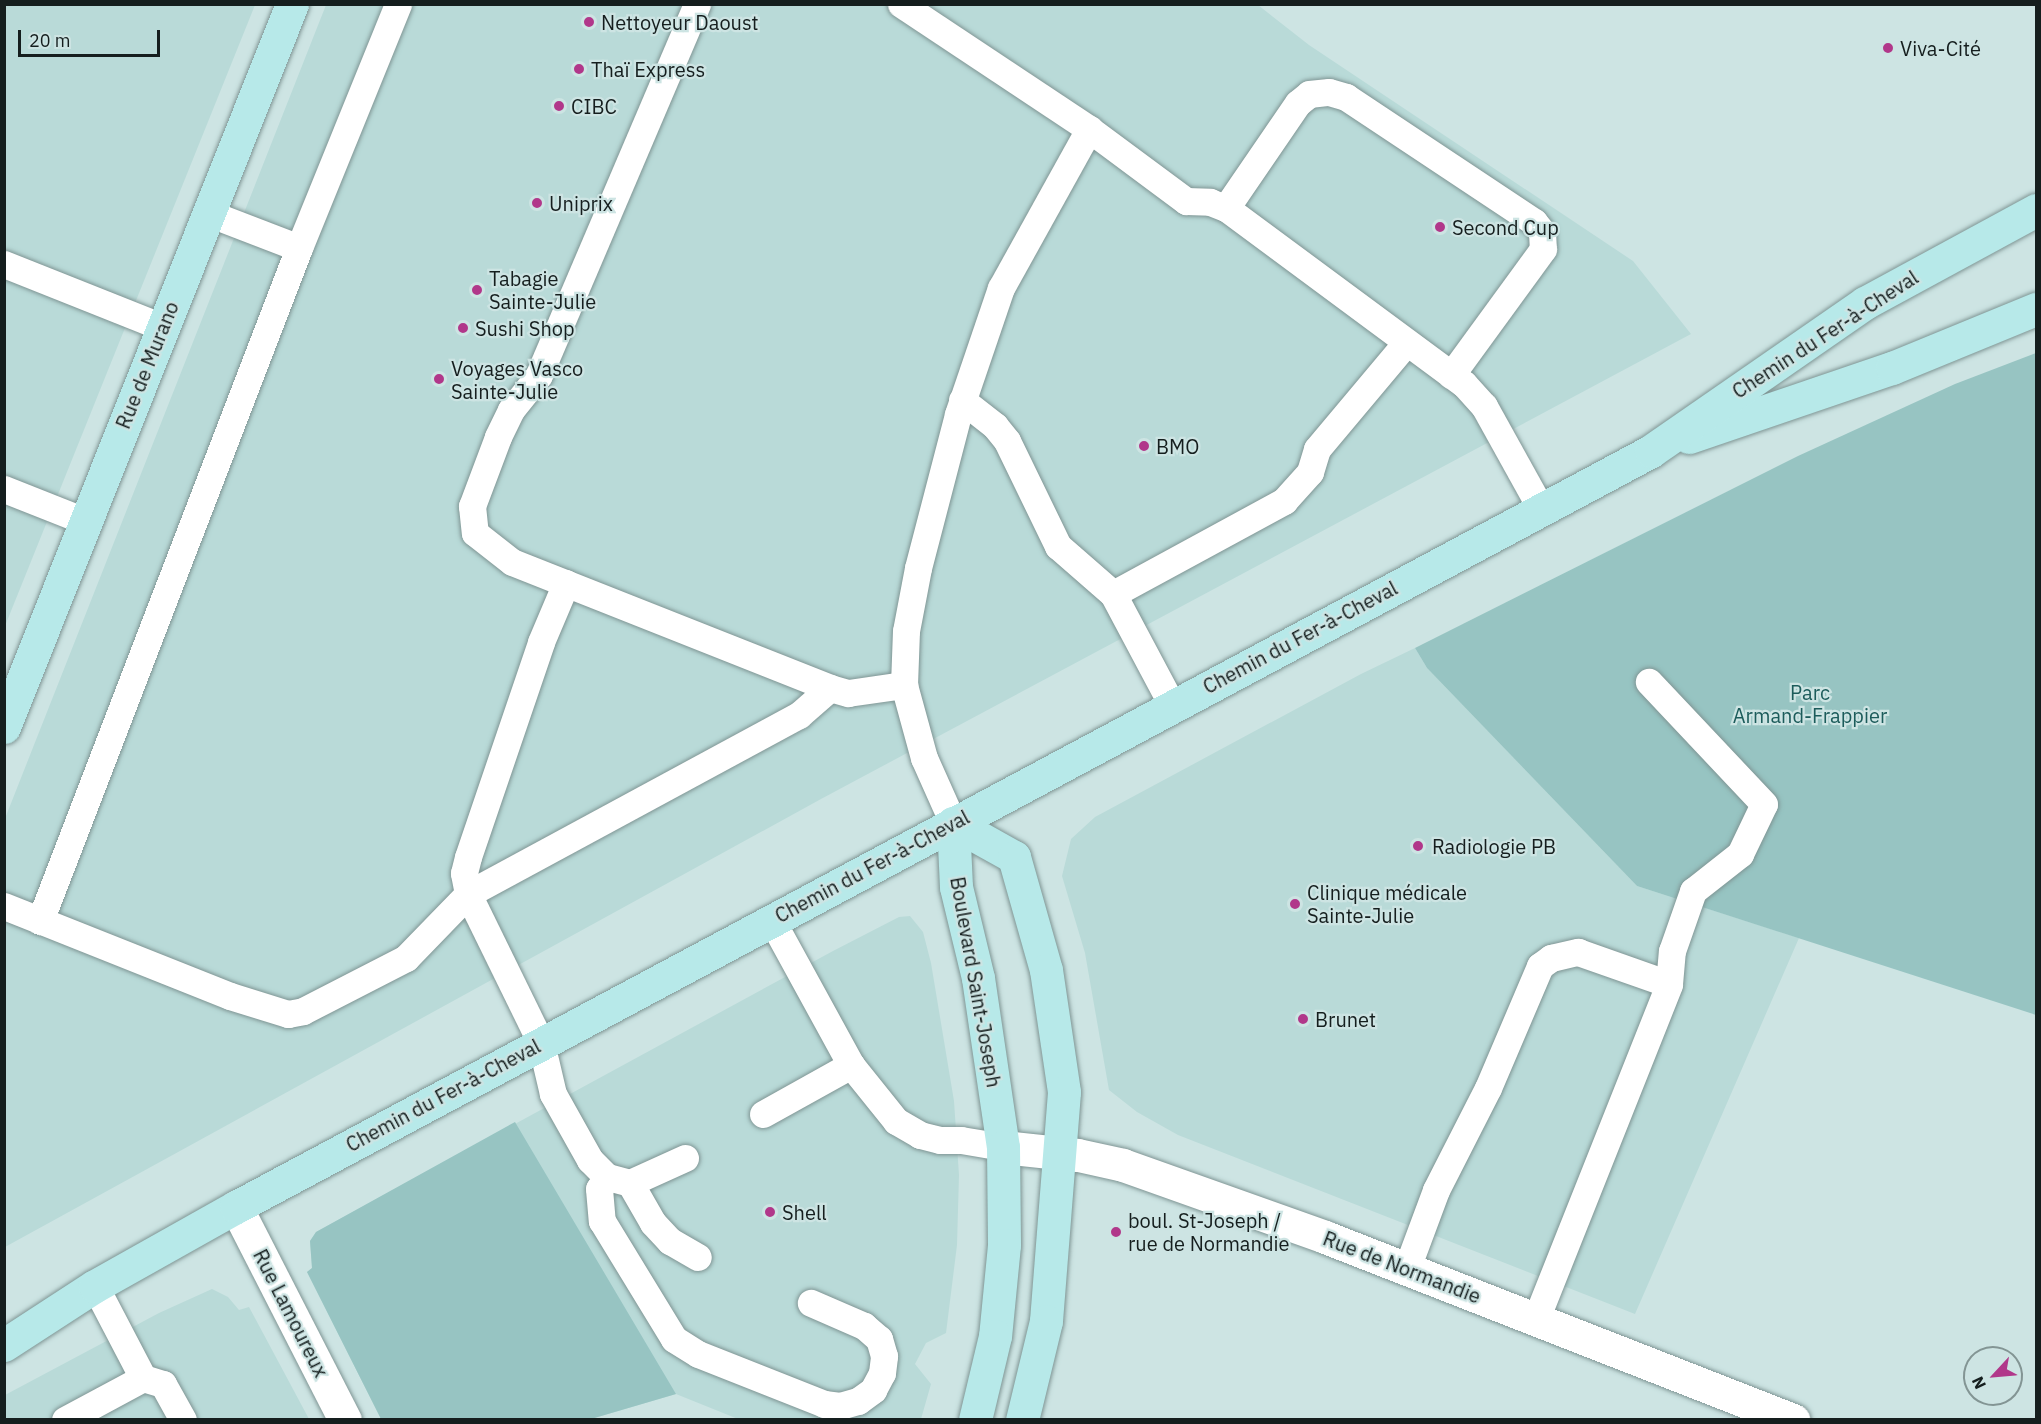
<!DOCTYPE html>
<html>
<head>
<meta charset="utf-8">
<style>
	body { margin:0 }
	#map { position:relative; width:2041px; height:1424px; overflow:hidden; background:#cde4e3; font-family:"IBM Plex Sans",sans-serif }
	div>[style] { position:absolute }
	.built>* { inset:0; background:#b9dad8 }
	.green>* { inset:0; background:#97c4c2 }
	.roads { filter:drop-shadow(0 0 2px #7f9594) drop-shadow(0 0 2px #7f9594) }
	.lane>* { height:27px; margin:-13.5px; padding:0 13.5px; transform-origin:13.5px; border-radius:13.5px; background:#fff }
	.street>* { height:33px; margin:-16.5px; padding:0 16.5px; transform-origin:16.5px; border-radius:16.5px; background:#fff }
	.secondary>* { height:33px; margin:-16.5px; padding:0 16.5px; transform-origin:16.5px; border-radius:16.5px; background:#b7e9e9 }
	.dots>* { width:16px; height:16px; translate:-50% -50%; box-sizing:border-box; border:3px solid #cde4e3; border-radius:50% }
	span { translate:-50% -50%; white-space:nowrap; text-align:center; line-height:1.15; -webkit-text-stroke:4.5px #cde4e3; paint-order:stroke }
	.poi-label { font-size:20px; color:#151e1e }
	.left { translate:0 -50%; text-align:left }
	.street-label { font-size:20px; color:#151e1e }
	.park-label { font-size:20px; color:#1c5c5b }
	.frame { position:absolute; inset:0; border:6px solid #151e1e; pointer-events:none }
	.north { position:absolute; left:1963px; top:1346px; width:60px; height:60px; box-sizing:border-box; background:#cde4e3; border:2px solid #839594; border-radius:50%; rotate:244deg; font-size:16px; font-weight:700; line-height:24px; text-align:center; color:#151e1e }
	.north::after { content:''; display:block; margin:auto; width:21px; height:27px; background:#b1378a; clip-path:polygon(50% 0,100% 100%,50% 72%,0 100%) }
	.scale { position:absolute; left:18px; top:30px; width:142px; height:27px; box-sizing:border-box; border:3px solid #151e1e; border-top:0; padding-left:8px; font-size:18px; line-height:21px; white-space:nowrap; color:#151e1e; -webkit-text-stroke:4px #cde4e3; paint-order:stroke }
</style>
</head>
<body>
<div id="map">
	<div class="built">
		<div style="clip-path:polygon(5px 5px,255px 5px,5px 626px)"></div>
		<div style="clip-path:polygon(326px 5px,1258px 5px,1309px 45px,1633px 261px,1691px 334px,821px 799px,5px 1247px,4px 821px)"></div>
		<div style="clip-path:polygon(1415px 648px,1427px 668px,1637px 886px,1799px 938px,1635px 1314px,1178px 1135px,1137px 1112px,1109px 1090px,1085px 953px,1062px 876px,1071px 839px,1095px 817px,1361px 674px)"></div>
		<div style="clip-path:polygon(910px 916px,923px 932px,931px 963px,954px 1101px,959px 1175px,957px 1245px,946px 1333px,926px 1343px,915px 1364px,931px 1384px,921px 1419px,738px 1419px,676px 1394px,591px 1419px,381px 1419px,307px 1272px,312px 1268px,310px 1241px,316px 1232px,833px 951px,899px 917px)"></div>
		<div style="clip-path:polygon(212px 1289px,228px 1297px,239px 1310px,249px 1307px,309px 1419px,5px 1420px,5px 1395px,159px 1313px)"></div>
	</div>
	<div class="green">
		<div style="clip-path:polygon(2036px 353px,2036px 1015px,1637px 886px,1427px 668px,1415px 648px,1798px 456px,1955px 384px)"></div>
		<div style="clip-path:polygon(515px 1122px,676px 1394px,591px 1419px,381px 1419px,307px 1272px,312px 1268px,310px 1241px,316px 1232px)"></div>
	</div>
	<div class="roads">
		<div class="lane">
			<div style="left:697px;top:4px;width:403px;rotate:113.1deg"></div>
			<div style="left:539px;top:375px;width:45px;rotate:128.7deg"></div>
			<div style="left:511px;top:410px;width:30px;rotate:116deg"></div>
			<div style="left:498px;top:437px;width:74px;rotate:110.6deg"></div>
			<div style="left:472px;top:506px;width:27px;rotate:84deg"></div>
			<div style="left:475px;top:533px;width:47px;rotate:38.1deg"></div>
			<div style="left:512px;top:562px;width:342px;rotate:21.6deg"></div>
			<div style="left:830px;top:688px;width:19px;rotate:16deg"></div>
			<div style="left:848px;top:693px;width:57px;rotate:-8.1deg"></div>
			<div style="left:901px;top:4px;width:226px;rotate:33.6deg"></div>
			<div style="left:1089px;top:129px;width:121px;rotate:36.6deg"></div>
			<div style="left:1186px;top:201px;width:24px;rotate:2deg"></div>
			<div style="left:1210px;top:202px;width:17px;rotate:21deg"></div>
			<div style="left:1226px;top:208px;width:296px;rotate:36.5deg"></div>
			<div style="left:1464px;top:384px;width:30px;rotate:48deg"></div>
			<div style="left:1484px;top:406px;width:118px;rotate:61deg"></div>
			<div style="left:1226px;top:208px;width:127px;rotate:-55.6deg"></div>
			<div style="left:1298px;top:103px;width:14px;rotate:-39deg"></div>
			<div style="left:1309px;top:94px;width:20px;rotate:-6deg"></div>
			<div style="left:1329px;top:92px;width:18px;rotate:16deg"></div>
			<div style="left:1346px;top:97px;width:226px;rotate:33.6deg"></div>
			<div style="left:1534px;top:222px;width:13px;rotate:51deg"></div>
			<div style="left:1542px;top:232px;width:17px;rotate:87deg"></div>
			<div style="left:1543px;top:249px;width:156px;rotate:126.1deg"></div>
			<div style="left:208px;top:213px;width:97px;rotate:21deg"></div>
			<div style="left:4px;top:264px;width:170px;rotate:21.7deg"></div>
			<div style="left:962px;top:400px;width:42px;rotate:38.2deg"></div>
			<div style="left:995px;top:426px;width:19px;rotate:51deg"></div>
			<div style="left:1007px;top:441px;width:117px;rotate:64.1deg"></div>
			<div style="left:1058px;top:546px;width:73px;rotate:41.1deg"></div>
			<div style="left:4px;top:489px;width:87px;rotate:21.6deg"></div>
			<div style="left:1172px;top:705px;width:126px;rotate:-118deg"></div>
			<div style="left:1113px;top:594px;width:195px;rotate:-28.5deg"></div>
			<div style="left:1284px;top:501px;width:39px;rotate:-48deg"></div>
			<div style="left:1310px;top:472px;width:24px;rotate:-73deg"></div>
			<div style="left:1317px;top:449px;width:138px;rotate:-50deg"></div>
			<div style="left:953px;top:823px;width:71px;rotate:-114deg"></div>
			<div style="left:924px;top:758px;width:76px;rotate:-105.3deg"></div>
			<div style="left:904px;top:685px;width:54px;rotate:-87.9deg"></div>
			<div style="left:906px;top:631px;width:64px;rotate:-79.2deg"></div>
			<div style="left:918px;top:568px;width:159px;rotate:-75.4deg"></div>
			<div style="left:958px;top:414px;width:133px;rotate:-71.2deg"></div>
			<div style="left:1001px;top:288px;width:182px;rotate:-61deg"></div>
			<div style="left:4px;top:906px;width:243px;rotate:21.7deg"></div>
			<div style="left:230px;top:996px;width:61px;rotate:17.2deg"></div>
			<div style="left:288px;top:1014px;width:15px;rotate:-11deg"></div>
			<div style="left:303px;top:1011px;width:116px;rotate:-27.2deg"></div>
			<div style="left:406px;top:958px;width:89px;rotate:-45.9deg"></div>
			<div style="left:468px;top:894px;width:21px;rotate:-101deg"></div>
			<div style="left:464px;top:873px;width:16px;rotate:-76deg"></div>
			<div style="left:468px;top:857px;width:227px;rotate:-71.2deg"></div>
			<div style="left:541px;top:642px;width:64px;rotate:-67deg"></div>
			<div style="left:771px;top:919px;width:166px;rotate:61.3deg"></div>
			<div style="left:851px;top:1065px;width:72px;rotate:51.2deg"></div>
			<div style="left:896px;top:1121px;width:28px;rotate:30deg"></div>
			<div style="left:920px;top:1135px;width:21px;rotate:14deg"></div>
			<div style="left:940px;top:1140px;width:21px"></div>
			<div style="left:961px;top:1140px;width:43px;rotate:9.5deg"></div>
			<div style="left:40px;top:921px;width:721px;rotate:-68.95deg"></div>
			<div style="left:299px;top:248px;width:263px;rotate:-67.9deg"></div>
			<div style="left:763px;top:1114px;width:101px;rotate:-29.1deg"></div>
			<div style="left:685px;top:1158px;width:60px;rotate:155.6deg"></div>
			<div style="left:630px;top:1183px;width:24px;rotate:-165deg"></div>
			<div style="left:607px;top:1177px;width:24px;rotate:-135deg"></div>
			<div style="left:590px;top:1160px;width:76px;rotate:-119.3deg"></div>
			<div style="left:553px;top:1094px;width:52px;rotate:-103.2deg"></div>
			<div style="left:541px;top:1043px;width:166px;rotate:-116.1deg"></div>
			<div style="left:468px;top:894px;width:376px;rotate:-28.4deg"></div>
			<div style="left:799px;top:715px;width:41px;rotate:-41.1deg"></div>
			<div style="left:607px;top:1177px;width:14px;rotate:124deg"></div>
			<div style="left:599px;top:1189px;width:32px;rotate:85deg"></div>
			<div style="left:602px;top:1221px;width:138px;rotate:58.6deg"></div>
			<div style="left:674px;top:1339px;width:28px;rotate:32deg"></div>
			<div style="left:698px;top:1354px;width:136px;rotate:21.6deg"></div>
			<div style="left:824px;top:1404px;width:16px;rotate:7deg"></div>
			<div style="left:840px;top:1406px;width:19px;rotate:-16deg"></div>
			<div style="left:858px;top:1401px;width:19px;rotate:-36deg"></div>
			<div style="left:873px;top:1390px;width:19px;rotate:-62deg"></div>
			<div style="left:882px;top:1373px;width:17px;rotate:-83deg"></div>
			<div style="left:884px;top:1356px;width:18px;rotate:-106deg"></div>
			<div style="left:879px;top:1339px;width:20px;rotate:-139deg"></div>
			<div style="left:864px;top:1326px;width:58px;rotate:-156.5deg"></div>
			<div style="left:630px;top:1183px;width:46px;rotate:60.1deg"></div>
			<div style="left:653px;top:1223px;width:25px;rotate:47deg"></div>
			<div style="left:670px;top:1241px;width:32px;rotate:30deg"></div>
			<div style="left:1407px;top:1268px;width:83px;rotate:-69.6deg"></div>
			<div style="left:1436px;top:1190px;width:114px;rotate:-63deg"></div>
			<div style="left:1488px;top:1088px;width:133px;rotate:-66.9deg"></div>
			<div style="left:1540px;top:966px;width:14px;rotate:-36deg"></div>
			<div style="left:1551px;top:958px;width:28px;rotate:-13deg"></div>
			<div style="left:1578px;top:952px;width:96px;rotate:19.4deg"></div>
			<div style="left:1536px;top:1319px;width:360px;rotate:-68.3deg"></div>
			<div style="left:1669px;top:984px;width:33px;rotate:-85deg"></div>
			<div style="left:1672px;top:951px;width:64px;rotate:-70.7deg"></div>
			<div style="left:1693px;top:891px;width:60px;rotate:-38.2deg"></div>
			<div style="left:1740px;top:854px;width:55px;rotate:-64.4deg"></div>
			<div style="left:1764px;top:804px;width:168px;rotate:-133.3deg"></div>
			<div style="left:143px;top:1378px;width:21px;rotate:17deg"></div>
			<div style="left:163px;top:1384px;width:41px;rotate:60.9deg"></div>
			<div style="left:65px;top:1420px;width:89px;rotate:-28.3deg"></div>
			<div style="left:143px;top:1378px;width:104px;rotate:-117.6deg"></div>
		</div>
		<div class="street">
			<div style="left:1003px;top:1147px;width:75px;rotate:6.1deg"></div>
			<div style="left:1078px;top:1155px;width:46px;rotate:12.5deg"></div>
			<div style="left:1123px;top:1165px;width:214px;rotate:19.6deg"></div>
			<div style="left:1325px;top:1237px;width:503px;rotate:21.36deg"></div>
			<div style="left:236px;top:1207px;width:239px;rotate:62.9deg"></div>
		</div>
		<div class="secondary">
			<div style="left:1689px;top:437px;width:214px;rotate:-18.8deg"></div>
			<div style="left:1892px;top:368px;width:156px;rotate:-22.3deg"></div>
			<div style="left:4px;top:727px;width:778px;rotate:-68.28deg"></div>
			<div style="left:953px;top:823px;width:70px;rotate:29.1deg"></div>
			<div style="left:1014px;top:857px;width:117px;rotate:74.2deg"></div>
			<div style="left:1046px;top:970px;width:123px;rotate:81.6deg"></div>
			<div style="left:1064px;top:1092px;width:230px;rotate:94.5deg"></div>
			<div style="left:1046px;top:1321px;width:102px;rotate:103.6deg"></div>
			<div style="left:953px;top:823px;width:64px;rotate:87.3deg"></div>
			<div style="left:956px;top:887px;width:94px;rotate:76.4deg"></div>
			<div style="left:978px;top:978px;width:171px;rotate:81.6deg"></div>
			<div style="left:1003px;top:1147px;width:98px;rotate:89.4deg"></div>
			<div style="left:1004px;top:1245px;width:91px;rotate:95.6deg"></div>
			<div style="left:995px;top:1336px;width:86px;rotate:103.4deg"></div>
			<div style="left:4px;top:1345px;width:108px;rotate:-33deg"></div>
			<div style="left:95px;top:1286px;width:162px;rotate:-29.3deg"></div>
			<div style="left:236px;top:1207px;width:1604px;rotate:-28.11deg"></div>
			<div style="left:1651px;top:451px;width:260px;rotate:-34.7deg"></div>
			<div style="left:1865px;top:303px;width:195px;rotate:-28.5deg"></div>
		</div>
	</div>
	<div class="dots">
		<div style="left:589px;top:22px;background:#b1378a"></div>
		<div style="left:1888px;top:48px;background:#b1378a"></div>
		<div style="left:579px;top:69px;background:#b1378a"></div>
		<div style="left:559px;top:106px;background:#b1378a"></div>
		<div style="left:537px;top:203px;background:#b1378a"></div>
		<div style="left:1440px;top:227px;background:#b1378a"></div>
		<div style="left:477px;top:290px;background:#b1378a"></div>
		<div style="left:463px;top:328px;background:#b1378a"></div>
		<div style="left:439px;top:379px;background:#b1378a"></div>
		<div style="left:1144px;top:446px;background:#b1378a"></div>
		<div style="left:1418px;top:846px;background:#b1378a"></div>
		<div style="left:1295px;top:904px;background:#b1378a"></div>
		<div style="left:1303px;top:1019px;background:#b1378a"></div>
		<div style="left:770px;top:1212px;background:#b1378a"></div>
		<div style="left:1116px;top:1232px;background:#b1378a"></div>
	</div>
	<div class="poi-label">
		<span class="left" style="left:601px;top:22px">Nettoyeur Daoust</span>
		<span class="left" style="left:1900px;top:48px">Viva-Cité</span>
		<span class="left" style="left:591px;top:69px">Thaï Express</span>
		<span class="left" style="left:571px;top:106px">CIBC</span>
		<span class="left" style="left:549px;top:203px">Uniprix</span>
		<span class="left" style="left:1452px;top:227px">Second Cup</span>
		<span class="left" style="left:489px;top:290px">Tabagie<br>Sainte-Julie</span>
		<span class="left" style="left:475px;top:328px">Sushi Shop</span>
		<span class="left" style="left:451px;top:380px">Voyages Vasco<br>Sainte-Julie</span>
		<span class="left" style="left:1156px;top:446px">BMO</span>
		<span class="left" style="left:1432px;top:846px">Radiologie PB</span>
		<span class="left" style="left:1307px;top:904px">Clinique médicale<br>Sainte-Julie</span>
		<span class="left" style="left:1315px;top:1019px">Brunet</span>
		<span class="left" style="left:782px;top:1212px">Shell</span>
		<span class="left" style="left:1128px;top:1232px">boul. St-Joseph /<br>rue de Normandie</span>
	</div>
	<div class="street-label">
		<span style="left:1825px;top:334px;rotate:-33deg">Chemin du Fer-à-Cheval</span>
		<span style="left:147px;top:365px;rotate:-68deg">Rue de Murano</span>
		<span style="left:1300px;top:637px;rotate:-28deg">Chemin du Fer-à-Cheval</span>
		<span style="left:872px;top:866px;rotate:-28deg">Chemin du Fer-à-Cheval</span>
		<span style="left:976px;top:982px;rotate:80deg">Boulevard Saint-Joseph</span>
		<span style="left:443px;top:1095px;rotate:-28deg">Chemin du Fer-à-Cheval</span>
		<span style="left:1402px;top:1267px;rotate:21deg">Rue de Normandie</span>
		<span style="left:291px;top:1313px;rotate:63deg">Rue Lamoureux</span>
	</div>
	<div class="park-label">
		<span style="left:1810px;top:704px">Parc<br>Armand-Frappier</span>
	</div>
	<div class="frame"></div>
	<div class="north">N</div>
	<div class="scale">20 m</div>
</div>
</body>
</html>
